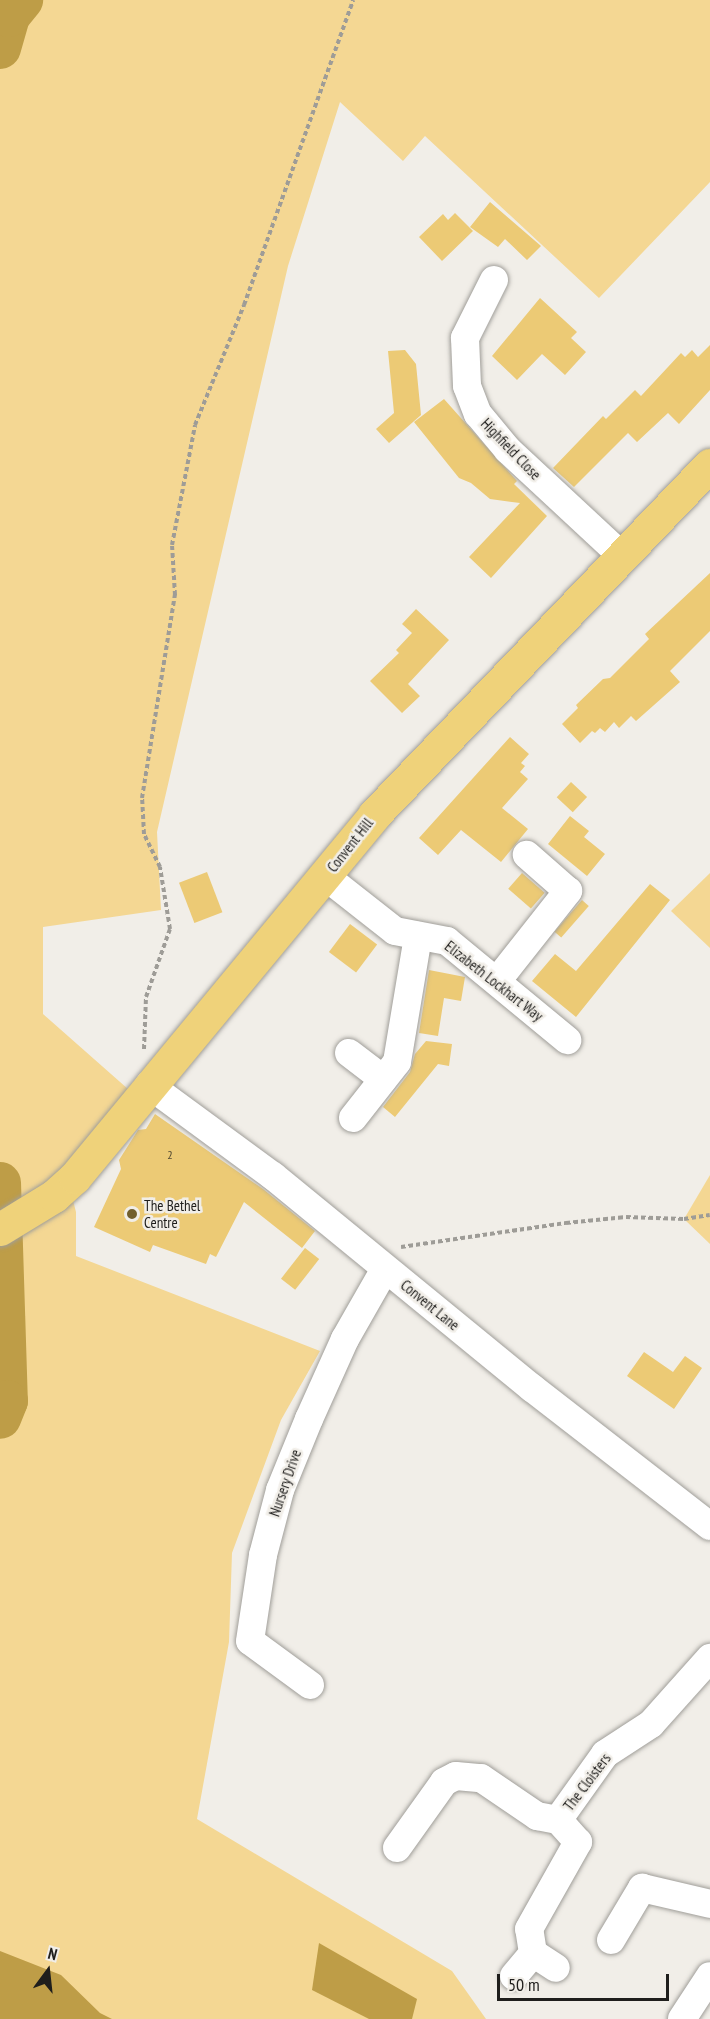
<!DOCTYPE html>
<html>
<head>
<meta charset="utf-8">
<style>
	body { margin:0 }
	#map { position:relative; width:710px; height:2019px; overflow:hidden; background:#f1eee8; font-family:"PT Sans Narrow",sans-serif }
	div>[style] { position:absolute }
	.green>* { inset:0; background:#f4d793 }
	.water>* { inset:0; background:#be9d47 }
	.river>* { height:42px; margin:-21px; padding:0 21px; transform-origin:21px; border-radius:21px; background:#be9d47 }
	.building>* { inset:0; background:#ecca75; transform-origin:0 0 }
	.path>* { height:4px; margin-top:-2px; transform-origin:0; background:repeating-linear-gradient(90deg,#9e9c97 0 4.5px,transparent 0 7.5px) }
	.roads { filter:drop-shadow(0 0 2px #a09e99) drop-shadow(0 0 2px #a09e99) }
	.minor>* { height:28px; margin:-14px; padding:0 14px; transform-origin:14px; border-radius:14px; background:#fff }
	.major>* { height:33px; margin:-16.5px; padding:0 16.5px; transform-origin:16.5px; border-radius:16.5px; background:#efd27a }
	.dots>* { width:16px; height:16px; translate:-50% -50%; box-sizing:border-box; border:3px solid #f1eee8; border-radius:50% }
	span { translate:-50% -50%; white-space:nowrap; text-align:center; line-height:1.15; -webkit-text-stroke:5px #f1eee8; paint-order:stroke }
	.number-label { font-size:12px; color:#524932 }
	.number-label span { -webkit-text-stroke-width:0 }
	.street-label { font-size:15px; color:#1f1e1c }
	.poi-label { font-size:15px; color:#1f1e1c }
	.left { translate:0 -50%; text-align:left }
	.north { position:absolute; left:18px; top:1941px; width:60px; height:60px; -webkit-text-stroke:4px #f1eee8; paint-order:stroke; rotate:15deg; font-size:16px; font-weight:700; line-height:24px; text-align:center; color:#1f1e1c }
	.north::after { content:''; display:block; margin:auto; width:21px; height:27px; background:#1f1e1c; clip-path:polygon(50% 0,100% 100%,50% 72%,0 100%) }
	.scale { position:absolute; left:497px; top:1974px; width:172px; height:27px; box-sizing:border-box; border:3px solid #1f1e1c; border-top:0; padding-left:8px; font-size:18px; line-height:21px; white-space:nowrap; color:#1f1e1c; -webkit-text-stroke:4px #f1eee8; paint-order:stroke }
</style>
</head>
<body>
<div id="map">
	<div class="green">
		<div style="clip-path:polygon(0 0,710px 0,710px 182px,599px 298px,425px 136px,403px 161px,340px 102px,288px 266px,157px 832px,161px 910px,43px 927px,43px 1014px,128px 1089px,67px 1177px,76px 1212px,76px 1256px,320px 1351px,281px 1420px,232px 1553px,229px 1642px,197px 1819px,452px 1971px,486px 2019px,0 2019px,0 1407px,7px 1401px,0 1183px)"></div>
		<div style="clip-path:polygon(710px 873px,710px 948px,671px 911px)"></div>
		<div style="clip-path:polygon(710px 1175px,710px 1244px,684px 1219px)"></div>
	</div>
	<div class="water">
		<div style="clip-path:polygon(319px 1943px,417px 1999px,412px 2019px,369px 2019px,312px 1990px)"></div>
		<div style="clip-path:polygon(0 1951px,61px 1975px,100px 2013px,112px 2019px,0 2019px)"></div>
	</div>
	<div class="river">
		<div style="left:0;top:48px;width:33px;rotate:-74deg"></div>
		<div style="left:9px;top:16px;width:21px;rotate:-51deg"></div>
		<div style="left:0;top:1183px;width:218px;rotate:88.2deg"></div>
		<div style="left:7px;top:1401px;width:18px;rotate:112deg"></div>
	</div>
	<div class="building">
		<div style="clip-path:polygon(490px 202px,541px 246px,527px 260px,505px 239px,498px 247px,470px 227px)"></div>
		<div style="clip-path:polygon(455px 213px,473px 231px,442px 261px,419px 237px,443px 214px,448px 220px)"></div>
		<div style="clip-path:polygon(540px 298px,577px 332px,571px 338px,586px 352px,565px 375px,542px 354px,517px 380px,492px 356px)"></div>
		<div style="clip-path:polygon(710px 345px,710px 390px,679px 424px,668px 413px,637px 442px,628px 433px,574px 487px,553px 468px,603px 416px,606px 419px,635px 390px,641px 396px,681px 353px,685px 357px,692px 350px,698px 357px)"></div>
		<div style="clip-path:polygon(405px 350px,416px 364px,421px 415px,389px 443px,376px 429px,394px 413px,388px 351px)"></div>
		<div style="clip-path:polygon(444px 399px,517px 481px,514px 484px,547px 516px,491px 578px,469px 557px,520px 503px,490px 499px,471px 483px,459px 478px,414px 422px)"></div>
		<div style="clip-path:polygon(710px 573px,710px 631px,670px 671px,680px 682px,636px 721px,631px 716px,619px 728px,614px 722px,605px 732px,600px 728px,595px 733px,592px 731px,580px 743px,562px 724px,578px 708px,576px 705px,603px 679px,610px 678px,649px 639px,645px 634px)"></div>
		<div style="clip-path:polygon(416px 609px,449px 640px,408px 684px,420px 696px,402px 713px,370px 681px,399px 653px,396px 650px,412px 633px,402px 624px)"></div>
		<div style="clip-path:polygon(510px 737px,529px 754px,521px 763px,525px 766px,520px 772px,528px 779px,502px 808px,528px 829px,501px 862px,461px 830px,438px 855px,419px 838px)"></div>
		<div style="left:571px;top:782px;width:22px;height:21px;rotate:43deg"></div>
		<div style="clip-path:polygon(570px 816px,589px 831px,584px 837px,605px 854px,587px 876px,548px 844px)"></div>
		<div style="left:207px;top:872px;width:43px;height:30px;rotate:69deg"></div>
		<div style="left:522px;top:873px;width:30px;height:21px;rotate:41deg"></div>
		<div style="clip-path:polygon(650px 884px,670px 900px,576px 1017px,532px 981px,555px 954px,576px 971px)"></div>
		<div style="left:582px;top:900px;width:9px;height:42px;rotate:41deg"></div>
		<div style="left:350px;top:924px;width:34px;height:35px;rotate:37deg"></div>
		<div style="clip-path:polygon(429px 970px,465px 977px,461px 1001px,444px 998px,438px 1036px,419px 1033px)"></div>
		<div style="clip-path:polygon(426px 1041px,452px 1044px,449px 1066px,438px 1064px,395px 1117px,383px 1107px,410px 1072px,415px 1054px)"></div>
		<div style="clip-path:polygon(155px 1114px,263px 1189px,315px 1231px,302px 1248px,244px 1202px,216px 1257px,210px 1254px,206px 1264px,153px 1245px,150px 1252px,94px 1227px,121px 1169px,119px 1160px,138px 1130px,146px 1129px)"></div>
		<div style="left:305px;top:1248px;width:18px;height:39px;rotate:38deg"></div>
		<div style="clip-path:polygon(644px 1352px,673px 1372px,685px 1356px,702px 1368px,674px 1409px,627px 1376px)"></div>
	</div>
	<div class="path">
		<div style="left:144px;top:1049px;width:52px;rotate:-87.8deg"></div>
		<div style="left:146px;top:997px;width:72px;rotate:-70.6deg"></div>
		<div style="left:170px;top:929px;width:63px;rotate:-99.2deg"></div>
		<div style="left:160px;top:867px;width:37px;rotate:-116deg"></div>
		<div style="left:144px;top:834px;width:36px;rotate:-93deg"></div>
		<div style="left:142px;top:798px;width:206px;rotate:-80.8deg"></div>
		<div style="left:175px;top:595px;width:50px;rotate:-93.4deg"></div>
		<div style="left:172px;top:545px;width:122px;rotate:-79.1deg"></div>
		<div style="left:195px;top:425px;width:130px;rotate:-67.8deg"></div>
		<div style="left:244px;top:305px;width:324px;rotate:-70.3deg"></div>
		<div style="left:401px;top:1247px;width:167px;rotate:-8.3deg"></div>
		<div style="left:566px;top:1223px;width:60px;rotate:-5.7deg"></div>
		<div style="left:626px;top:1217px;width:58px;rotate:2deg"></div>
		<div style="left:684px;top:1219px;width:26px;rotate:-9deg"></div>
	</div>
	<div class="roads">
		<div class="minor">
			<div style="left:494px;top:280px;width:65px;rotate:116.6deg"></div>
			<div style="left:465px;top:338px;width:48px;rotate:87.6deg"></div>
			<div style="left:467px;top:386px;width:30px;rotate:69deg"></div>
			<div style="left:478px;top:414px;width:47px;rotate:50.2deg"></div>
			<div style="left:508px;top:450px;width:156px;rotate:42.9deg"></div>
			<div style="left:325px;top:876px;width:89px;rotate:38.2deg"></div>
			<div style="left:395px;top:931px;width:53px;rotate:10.9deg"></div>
			<div style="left:447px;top:941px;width:156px;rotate:39.5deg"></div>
			<div style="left:497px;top:981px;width:115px;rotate:-51.7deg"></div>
			<div style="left:568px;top:891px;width:55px;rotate:-138.7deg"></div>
			<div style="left:349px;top:1053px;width:43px;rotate:37.4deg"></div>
			<div style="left:149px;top:1085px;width:154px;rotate:36.3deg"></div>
			<div style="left:273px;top:1176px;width:335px;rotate:39.3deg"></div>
			<div style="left:532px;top:1388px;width:225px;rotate:37.8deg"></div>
			<div style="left:353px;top:1118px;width:71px;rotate:-51.8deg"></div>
			<div style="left:397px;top:1062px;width:128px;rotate:-80.5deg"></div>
			<div style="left:310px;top:1685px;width:74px;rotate:-143.7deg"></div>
			<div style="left:250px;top:1641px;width:87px;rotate:-81.4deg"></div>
			<div style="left:263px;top:1555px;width:67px;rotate:-75.3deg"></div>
			<div style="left:280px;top:1490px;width:77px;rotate:-67.8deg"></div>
			<div style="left:309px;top:1419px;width:88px;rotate:-65.8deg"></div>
			<div style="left:345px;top:1339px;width:81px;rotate:-60.3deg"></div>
			<div style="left:397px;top:1848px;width:81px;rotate:-54.5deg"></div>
			<div style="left:444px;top:1782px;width:13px;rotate:-27deg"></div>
			<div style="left:456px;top:1776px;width:25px;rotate:5deg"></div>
			<div style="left:481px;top:1778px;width:68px;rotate:34.2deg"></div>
			<div style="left:537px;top:1816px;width:21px;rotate:11deg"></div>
			<div style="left:611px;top:1940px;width:61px;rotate:-59.2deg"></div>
			<div style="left:642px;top:1888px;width:70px;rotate:13.2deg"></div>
			<div style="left:533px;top:1953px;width:27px;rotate:33deg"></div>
			<div style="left:514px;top:1976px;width:30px;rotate:-50deg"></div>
			<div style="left:533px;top:1953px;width:24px;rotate:-99deg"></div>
			<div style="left:529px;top:1929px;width:100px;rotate:-60.6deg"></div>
			<div style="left:578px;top:1842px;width:30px;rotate:-132deg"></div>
			<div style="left:558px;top:1820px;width:81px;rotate:-54.5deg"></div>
			<div style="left:605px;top:1754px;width:55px;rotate:-33.1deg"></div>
			<div style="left:651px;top:1724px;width:89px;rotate:-48.2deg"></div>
			<div style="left:682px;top:2019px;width:51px;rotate:-56.9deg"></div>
		</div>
		<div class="major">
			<div style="left:0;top:1229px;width:63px;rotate:-31.4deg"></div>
			<div style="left:54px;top:1196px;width:28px;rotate:-42deg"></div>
			<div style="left:75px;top:1177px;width:470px;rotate:-50.4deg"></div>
			<div style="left:374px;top:815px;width:485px;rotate:-46.2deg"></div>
		</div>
	</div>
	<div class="dots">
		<div style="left:132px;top:1214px;background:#725f2d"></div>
	</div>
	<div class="number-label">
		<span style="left:170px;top:1155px">2</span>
	</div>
	<div class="street-label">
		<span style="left:511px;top:449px;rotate:46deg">Highfield Close</span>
		<span style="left:350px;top:845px;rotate:-52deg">Convent Hill</span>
		<span style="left:494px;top:981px;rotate:38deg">Elizabeth Lockhart Way</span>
		<span style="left:430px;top:1305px;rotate:39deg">Convent Lane</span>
		<span style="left:285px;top:1483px;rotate:-71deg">Nursery Drive</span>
		<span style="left:587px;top:1782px;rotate:-53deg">The Cloisters</span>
	</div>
	<div class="poi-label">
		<span class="left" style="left:144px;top:1214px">The Bethel<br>Centre</span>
	</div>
	<div class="north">N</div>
	<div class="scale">50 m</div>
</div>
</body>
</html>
